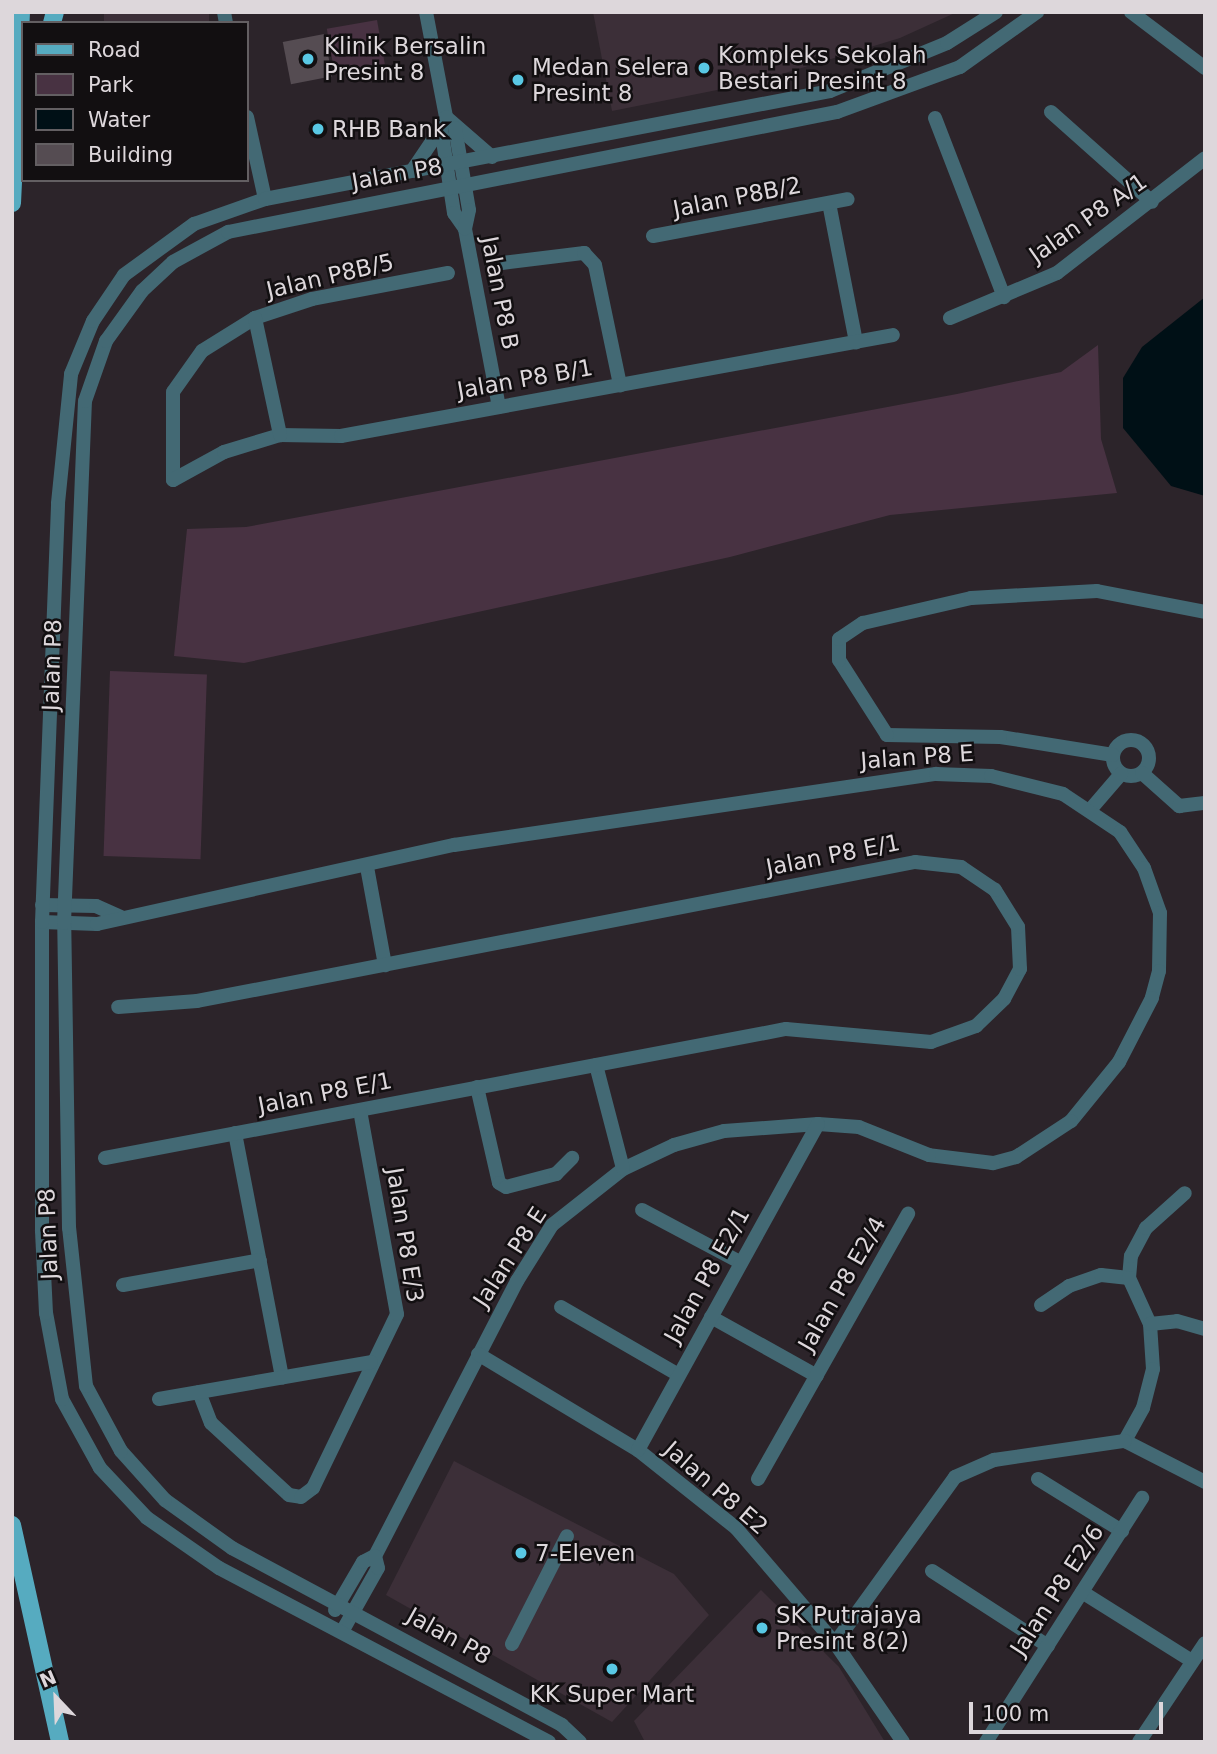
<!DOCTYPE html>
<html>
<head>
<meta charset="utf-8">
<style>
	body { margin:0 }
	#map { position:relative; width:1217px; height:1754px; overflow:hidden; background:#2c242a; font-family:"DejaVu Sans",sans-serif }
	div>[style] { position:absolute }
	.built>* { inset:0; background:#3c2f38; transform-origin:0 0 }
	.green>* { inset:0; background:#483242; transform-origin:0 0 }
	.water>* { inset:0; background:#001016 }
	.building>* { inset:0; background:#554c52; transform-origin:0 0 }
	.minor>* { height:14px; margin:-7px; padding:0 7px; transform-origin:7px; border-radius:7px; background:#436974 }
	.minor>.ring { margin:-7px; padding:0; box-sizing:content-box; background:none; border:14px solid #436974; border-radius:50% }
	.major>* { height:18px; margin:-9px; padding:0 9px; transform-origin:9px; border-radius:9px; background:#56abc0 }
	.dots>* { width:19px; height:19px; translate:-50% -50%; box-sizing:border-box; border:4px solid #120f11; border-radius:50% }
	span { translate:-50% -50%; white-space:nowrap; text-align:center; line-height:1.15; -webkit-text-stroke:5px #120f11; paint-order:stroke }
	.poi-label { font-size:23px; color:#ddd7db }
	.left { translate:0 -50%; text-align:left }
	.street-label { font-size:23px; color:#ddd7db }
	.frame { position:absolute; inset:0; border:14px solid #ddd7db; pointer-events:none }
	.legend { position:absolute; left:21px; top:21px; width:228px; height:161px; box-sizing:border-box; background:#120f11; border:2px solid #635f62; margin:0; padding:9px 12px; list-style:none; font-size:21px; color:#ddd7db }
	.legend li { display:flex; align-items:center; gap:14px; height:35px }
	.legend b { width:35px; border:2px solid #635f62 }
	.north { position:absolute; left:21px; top:1663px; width:70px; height:70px; -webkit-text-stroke:5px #120f11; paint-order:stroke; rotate:337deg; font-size:19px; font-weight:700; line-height:28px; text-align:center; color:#ddd7db }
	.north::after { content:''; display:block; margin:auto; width:24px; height:32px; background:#ddd7db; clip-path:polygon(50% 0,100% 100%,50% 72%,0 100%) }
	.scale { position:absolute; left:969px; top:1702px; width:194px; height:32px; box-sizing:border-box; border:4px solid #ddd7db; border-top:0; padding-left:9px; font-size:21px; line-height:24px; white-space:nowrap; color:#ddd7db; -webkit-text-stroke:5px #120f11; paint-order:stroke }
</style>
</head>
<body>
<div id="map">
	<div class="built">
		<div style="left:104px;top:12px;width:105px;height:11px"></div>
		<div style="clip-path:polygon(593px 12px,957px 12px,900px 38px,752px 83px,612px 111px)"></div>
		<div style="clip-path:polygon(454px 1461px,674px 1574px,709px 1615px,612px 1722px,386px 1595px)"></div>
		<div style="clip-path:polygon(761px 1590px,839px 1667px,885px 1742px,645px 1742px,634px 1721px)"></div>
	</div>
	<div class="green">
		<div style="left:377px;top:20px;width:45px;height:51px;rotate:80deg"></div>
		<div style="clip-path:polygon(1098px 345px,1101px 439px,1117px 493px,890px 515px,730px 557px,244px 663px,174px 656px,187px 529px,246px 527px,957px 394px,1061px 372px)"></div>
		<div style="left:110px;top:671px;width:97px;height:185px;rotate:2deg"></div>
	</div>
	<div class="water">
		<div style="clip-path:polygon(1205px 297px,1205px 496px,1171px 486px,1123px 428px,1123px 378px,1142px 347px)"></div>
	</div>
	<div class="building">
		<div style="left:324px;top:34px;width:43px;height:42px;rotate:79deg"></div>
	</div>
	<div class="minor">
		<div style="left:224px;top:12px;width:11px;rotate:80deg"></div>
		<div style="left:426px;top:12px;width:107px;rotate:79.2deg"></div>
		<div style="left:446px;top:117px;width:61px;rotate:41deg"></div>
		<div style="left:1131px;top:12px;width:93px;rotate:37.1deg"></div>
		<div style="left:1051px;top:112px;width:135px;rotate:41.7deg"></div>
		<div style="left:247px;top:117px;width:84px;rotate:77.6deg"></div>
		<div style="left:935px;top:118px;width:192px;rotate:68.9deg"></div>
		<div style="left:441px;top:128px;width:86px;rotate:81.3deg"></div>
		<div style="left:454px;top:213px;width:19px;rotate:55deg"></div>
		<div style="left:465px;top:229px;width:181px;rotate:79.2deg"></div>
		<div style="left:455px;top:128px;width:83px;rotate:80.3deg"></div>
		<div style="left:469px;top:210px;width:19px;rotate:102deg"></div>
		<div style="left:412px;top:171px;width:52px;rotate:-56deg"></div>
		<div style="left:829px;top:203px;width:142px;rotate:79deg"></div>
		<div style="left:653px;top:236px;width:198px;rotate:-10.7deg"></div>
		<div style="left:502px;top:263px;width:83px;rotate:-7deg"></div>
		<div style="left:584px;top:253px;width:16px;rotate:47deg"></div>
		<div style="left:595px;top:265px;width:123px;rotate:78.2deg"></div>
		<div style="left:448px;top:273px;width:138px;rotate:169.2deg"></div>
		<div style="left:312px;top:299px;width:60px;rotate:161.6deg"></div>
		<div style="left:255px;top:318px;width:62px;rotate:148.1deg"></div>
		<div style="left:202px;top:351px;width:50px;rotate:125.3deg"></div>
		<div style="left:173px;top:392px;width:88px;rotate:90deg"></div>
		<div style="left:173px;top:480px;width:58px;rotate:-28.8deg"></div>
		<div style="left:224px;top:452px;width:59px;rotate:-16.9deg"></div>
		<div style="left:280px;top:435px;width:61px;rotate:0.9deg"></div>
		<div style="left:341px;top:436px;width:561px;rotate:-10.37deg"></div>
		<div style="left:255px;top:318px;width:120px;rotate:77.9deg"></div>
		<div style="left:950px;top:318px;width:116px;rotate:-22.8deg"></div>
		<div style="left:1057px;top:273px;width:187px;rotate:-37.8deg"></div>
		<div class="ring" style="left:1113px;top:740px;width:22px;height:22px"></div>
		<div style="left:1113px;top:755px;width:114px;rotate:-170.9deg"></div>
		<div style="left:1000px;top:737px;width:113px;rotate:-179deg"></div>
		<div style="left:887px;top:735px;width:89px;rotate:-122.6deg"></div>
		<div style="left:839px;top:660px;width:21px;rotate:-90deg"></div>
		<div style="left:839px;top:639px;width:29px;rotate:-34deg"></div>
		<div style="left:863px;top:623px;width:111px;rotate:-13deg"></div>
		<div style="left:971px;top:598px;width:126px;rotate:-3.2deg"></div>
		<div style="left:1097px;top:591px;width:110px;rotate:11deg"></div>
		<div style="left:1142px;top:773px;width:50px;rotate:41.7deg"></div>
		<div style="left:1179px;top:806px;width:26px;rotate:-7deg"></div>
		<div style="left:1090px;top:810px;width:48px;rotate:-49.3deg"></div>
		<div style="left:367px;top:867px;width:100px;rotate:79.6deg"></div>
		<div style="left:42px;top:905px;width:54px;rotate:1.1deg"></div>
		<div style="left:96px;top:906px;width:27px;rotate:24deg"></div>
		<div style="left:42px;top:922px;width:55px;rotate:2.1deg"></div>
		<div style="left:97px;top:924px;width:366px;rotate:-12.5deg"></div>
		<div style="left:454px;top:845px;width:487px;rotate:-8.4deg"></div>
		<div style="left:936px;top:774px;width:55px;rotate:2.1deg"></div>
		<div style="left:991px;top:776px;width:74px;rotate:14deg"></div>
		<div style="left:1063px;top:794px;width:69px;rotate:33.7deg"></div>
		<div style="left:1120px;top:832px;width:43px;rotate:56.3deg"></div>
		<div style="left:1144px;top:868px;width:48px;rotate:70.4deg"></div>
		<div style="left:1160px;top:913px;width:58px;rotate:91deg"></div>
		<div style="left:1159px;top:971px;width:28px;rotate:105deg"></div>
		<div style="left:1152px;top:998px;width:72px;rotate:117.3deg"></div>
		<div style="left:1119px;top:1062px;width:76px;rotate:129.1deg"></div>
		<div style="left:1071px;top:1121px;width:66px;rotate:146.8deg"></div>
		<div style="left:1016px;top:1157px;width:24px;rotate:165deg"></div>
		<div style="left:993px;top:1163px;width:64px;rotate:-172.9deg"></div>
		<div style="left:929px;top:1155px;width:75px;rotate:-158.2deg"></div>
		<div style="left:859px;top:1127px;width:41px;rotate:-175.8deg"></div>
		<div style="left:818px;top:1124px;width:94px;rotate:175.7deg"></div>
		<div style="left:724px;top:1131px;width:52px;rotate:164.4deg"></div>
		<div style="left:674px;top:1145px;width:56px;rotate:154.8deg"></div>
		<div style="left:623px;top:1169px;width:90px;rotate:141.7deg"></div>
		<div style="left:552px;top:1225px;width:66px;rotate:122deg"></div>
		<div style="left:517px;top:1281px;width:309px;rotate:117.3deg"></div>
		<div style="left:596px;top:1065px;width:107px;rotate:75.4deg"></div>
		<div style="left:477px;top:1087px;width:98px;rotate:77.1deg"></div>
		<div style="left:499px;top:1183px;width:8px;rotate:30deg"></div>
		<div style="left:506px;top:1187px;width:52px;rotate:-14.6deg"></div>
		<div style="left:556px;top:1174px;width:23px;rotate:-45deg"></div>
		<div style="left:235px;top:1133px;width:249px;rotate:79.1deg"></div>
		<div style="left:105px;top:1158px;width:693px;rotate:-10.73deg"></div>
		<div style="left:786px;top:1029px;width:146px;rotate:5.1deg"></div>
		<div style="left:931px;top:1042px;width:48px;rotate:-19.6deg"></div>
		<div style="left:976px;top:1026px;width:39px;rotate:-44deg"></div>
		<div style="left:1004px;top:999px;width:34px;rotate:-62deg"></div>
		<div style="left:1020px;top:969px;width:42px;rotate:-92.7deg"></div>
		<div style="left:1018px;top:927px;width:44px;rotate:-121.9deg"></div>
		<div style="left:995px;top:890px;width:41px;rotate:-145.9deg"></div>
		<div style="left:961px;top:867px;width:46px;rotate:-173.8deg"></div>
		<div style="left:915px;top:862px;width:731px;rotate:169.04deg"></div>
		<div style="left:197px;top:1001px;width:79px;rotate:175.7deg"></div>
		<div style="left:642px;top:1210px;width:111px;rotate:28deg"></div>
		<div style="left:1129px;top:1278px;width:22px;rotate:-85deg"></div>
		<div style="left:1131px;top:1256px;width:32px;rotate:-62deg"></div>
		<div style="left:1146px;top:1228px;width:52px;rotate:-41.9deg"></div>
		<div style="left:123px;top:1285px;width:139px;rotate:-10.3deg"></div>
		<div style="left:1041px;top:1305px;width:34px;rotate:-34deg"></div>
		<div style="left:1069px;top:1286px;width:34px;rotate:-19deg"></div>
		<div style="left:1101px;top:1275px;width:28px;rotate:6deg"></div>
		<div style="left:1129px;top:1278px;width:51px;rotate:65.5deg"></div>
		<div style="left:1150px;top:1324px;width:45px;rotate:86.2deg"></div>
		<div style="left:1153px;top:1369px;width:40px;rotate:104.4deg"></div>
		<div style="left:1143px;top:1408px;width:38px;rotate:119deg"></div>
		<div style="left:561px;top:1307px;width:134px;rotate:30deg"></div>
		<div style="left:711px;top:1317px;width:121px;rotate:29.1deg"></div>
		<div style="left:1150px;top:1324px;width:27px;rotate:-6deg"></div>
		<div style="left:1177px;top:1321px;width:29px;rotate:16deg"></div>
		<div style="left:478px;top:1354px;width:187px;rotate:31deg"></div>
		<div style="left:638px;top:1450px;width:125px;rotate:38.5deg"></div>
		<div style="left:736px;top:1528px;width:152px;rotate:49.3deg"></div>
		<div style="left:835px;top:1643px;width:120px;rotate:55.5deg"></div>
		<div style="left:199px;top:1392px;width:33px;rotate:69deg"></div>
		<div style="left:211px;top:1423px;width:106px;rotate:42.7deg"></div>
		<div style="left:289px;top:1495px;width:12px;rotate:9deg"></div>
		<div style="left:301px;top:1497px;width:15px;rotate:-37deg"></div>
		<div style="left:313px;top:1488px;width:193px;rotate:-64.2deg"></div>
		<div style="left:397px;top:1314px;width:207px;rotate:-100.3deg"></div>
		<div style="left:159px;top:1399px;width:215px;rotate:-9.9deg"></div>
		<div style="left:1125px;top:1441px;width:90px;rotate:27.1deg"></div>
		<div style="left:638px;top:1450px;width:372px;rotate:-61.1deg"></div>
		<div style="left:758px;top:1479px;width:305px;rotate:-60.5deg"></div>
		<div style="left:1038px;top:1479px;width:99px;rotate:31.8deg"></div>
		<div style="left:932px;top:1571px;width:138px;rotate:32.9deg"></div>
		<div style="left:1082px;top:1592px;width:130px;rotate:32.1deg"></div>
		<div style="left:335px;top:1610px;width:56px;rotate:-59.7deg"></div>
		<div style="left:363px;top:1562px;width:13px;rotate:-27deg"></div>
		<div style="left:343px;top:1630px;width:71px;rotate:-60.6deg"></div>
		<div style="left:378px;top:1568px;width:12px;rotate:-104deg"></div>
		<div style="left:835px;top:1643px;width:205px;rotate:-54.1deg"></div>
		<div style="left:955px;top:1477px;width:43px;rotate:-23.6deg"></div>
		<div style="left:994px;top:1460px;width:132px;rotate:-8.3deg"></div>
		<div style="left:512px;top:1644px;width:121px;rotate:-63deg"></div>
		<div style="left:549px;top:1742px;width:373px;rotate:-152.2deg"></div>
		<div style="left:219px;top:1568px;width:88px;rotate:-145.2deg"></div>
		<div style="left:147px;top:1518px;width:69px;rotate:-133.2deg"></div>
		<div style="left:100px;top:1468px;width:79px;rotate:-118.8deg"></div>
		<div style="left:62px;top:1399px;width:87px;rotate:-100.5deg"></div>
		<div style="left:46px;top:1313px;width:83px;rotate:-92.8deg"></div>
		<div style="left:42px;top:1230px;width:308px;rotate:-90deg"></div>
		<div style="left:42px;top:922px;width:419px;rotate:-87.8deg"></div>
		<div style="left:58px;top:503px;width:130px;rotate:-84.2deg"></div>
		<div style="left:71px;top:374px;width:57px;rotate:-67.5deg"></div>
		<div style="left:93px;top:321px;width:55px;rotate:-56deg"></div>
		<div style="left:124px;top:275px;width:87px;rotate:-36.1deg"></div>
		<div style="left:194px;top:224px;width:75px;rotate:-19.4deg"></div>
		<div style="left:265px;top:199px;width:575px;rotate:-10.82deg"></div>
		<div style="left:830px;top:91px;width:126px;rotate:-22.3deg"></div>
		<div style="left:947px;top:43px;width:58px;rotate:-32.3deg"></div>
		<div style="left:580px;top:1742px;width:25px;rotate:-137deg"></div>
		<div style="left:562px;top:1725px;width:374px;rotate:-151.8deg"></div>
		<div style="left:232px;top:1548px;width:82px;rotate:-144.4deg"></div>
		<div style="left:165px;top:1500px;width:66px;rotate:-131.9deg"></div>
		<div style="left:121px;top:1451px;width:74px;rotate:-118.3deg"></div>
		<div style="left:86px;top:1386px;width:159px;rotate:-96.1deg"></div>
		<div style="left:69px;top:1228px;width:305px;rotate:-90.9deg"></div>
		<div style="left:64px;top:923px;width:522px;rotate:-87.7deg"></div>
		<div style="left:85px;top:401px;width:64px;rotate:-70.7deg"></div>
		<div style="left:106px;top:341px;width:62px;rotate:-54.2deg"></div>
		<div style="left:142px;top:291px;width:42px;rotate:-43.1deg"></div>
		<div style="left:173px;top:262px;width:63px;rotate:-28.6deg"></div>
		<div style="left:228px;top:232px;width:621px;rotate:-11.15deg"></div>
		<div style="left:837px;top:112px;width:131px;rotate:-20.1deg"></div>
		<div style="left:960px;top:67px;width:95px;rotate:-35.5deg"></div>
		<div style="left:986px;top:1742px;width:290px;rotate:-57.4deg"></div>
		<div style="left:1139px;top:1742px;width:119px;rotate:-56.3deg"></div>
	</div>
	<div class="major">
		<div style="left:52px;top:23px;width:11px;rotate:-75deg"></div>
		<div style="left:12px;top:203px;width:191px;rotate:-87.3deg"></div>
		<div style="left:12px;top:1525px;width:222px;rotate:77.5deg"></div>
	</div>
	<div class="dots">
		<div style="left:308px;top:59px;background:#59c8e4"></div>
		<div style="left:704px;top:68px;background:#59c8e4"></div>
		<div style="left:518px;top:80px;background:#59c8e4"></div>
		<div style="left:318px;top:129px;background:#59c8e4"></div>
		<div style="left:521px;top:1553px;background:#59c8e4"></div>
		<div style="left:762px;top:1628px;background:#59c8e4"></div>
		<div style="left:612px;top:1669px;background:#59c8e4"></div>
	</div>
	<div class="poi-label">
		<span class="left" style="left:324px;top:59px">Klinik Bersalin<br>Presint 8</span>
		<span class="left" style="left:718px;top:68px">Kompleks Sekolah<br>Bestari Presint 8</span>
		<span class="left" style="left:532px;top:80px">Medan Selera<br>Presint 8</span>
		<span class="left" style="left:332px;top:129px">RHB Bank</span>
		<span class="left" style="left:535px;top:1553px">7-Eleven</span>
		<span class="left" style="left:776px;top:1628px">SK Putrajaya<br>Presint 8(2)</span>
		<span style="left:612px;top:1694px">KK Super Mart</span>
	</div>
	<div class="street-label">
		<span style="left:397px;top:174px;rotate:-10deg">Jalan P8</span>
		<span style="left:737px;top:197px;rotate:-11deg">Jalan P8B/2</span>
		<span style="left:1088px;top:218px;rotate:-35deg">Jalan P8 A/1</span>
		<span style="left:330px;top:276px;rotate:-13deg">Jalan P8B/5</span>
		<span style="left:500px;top:293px;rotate:79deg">Jalan P8 B</span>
		<span style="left:525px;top:379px;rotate:-10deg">Jalan P8 B/1</span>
		<span style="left:52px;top:665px;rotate:-88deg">Jalan P8</span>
		<span style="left:917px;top:757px;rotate:-4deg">Jalan P8 E</span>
		<span style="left:833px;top:855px;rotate:-11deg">Jalan P8 E/1</span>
		<span style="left:325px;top:1093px;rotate:-11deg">Jalan P8 E/1</span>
		<span style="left:48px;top:1234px;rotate:-92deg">Jalan P8</span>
		<span style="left:405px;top:1235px;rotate:81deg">Jalan P8 E/3</span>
		<span style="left:510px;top:1257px;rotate:-57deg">Jalan P8 E</span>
		<span style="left:707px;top:1275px;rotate:-61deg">Jalan P8 E2/1</span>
		<span style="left:842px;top:1284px;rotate:-60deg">Jalan P8 E2/4</span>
		<span style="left:716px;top:1488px;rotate:41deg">Jalan P8 E2</span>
		<span style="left:1057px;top:1590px;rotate:-57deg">Jalan P8 E2/6</span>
		<span style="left:449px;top:1636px;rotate:29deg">Jalan P8</span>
	</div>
	<div class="frame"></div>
	<ul class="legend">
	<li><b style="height:9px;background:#56abc0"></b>Road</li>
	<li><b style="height:19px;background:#483242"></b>Park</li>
	<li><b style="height:19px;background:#001016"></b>Water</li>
	<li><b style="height:19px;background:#554c52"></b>Building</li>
	</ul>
	<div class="north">N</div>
	<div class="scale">100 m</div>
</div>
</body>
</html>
